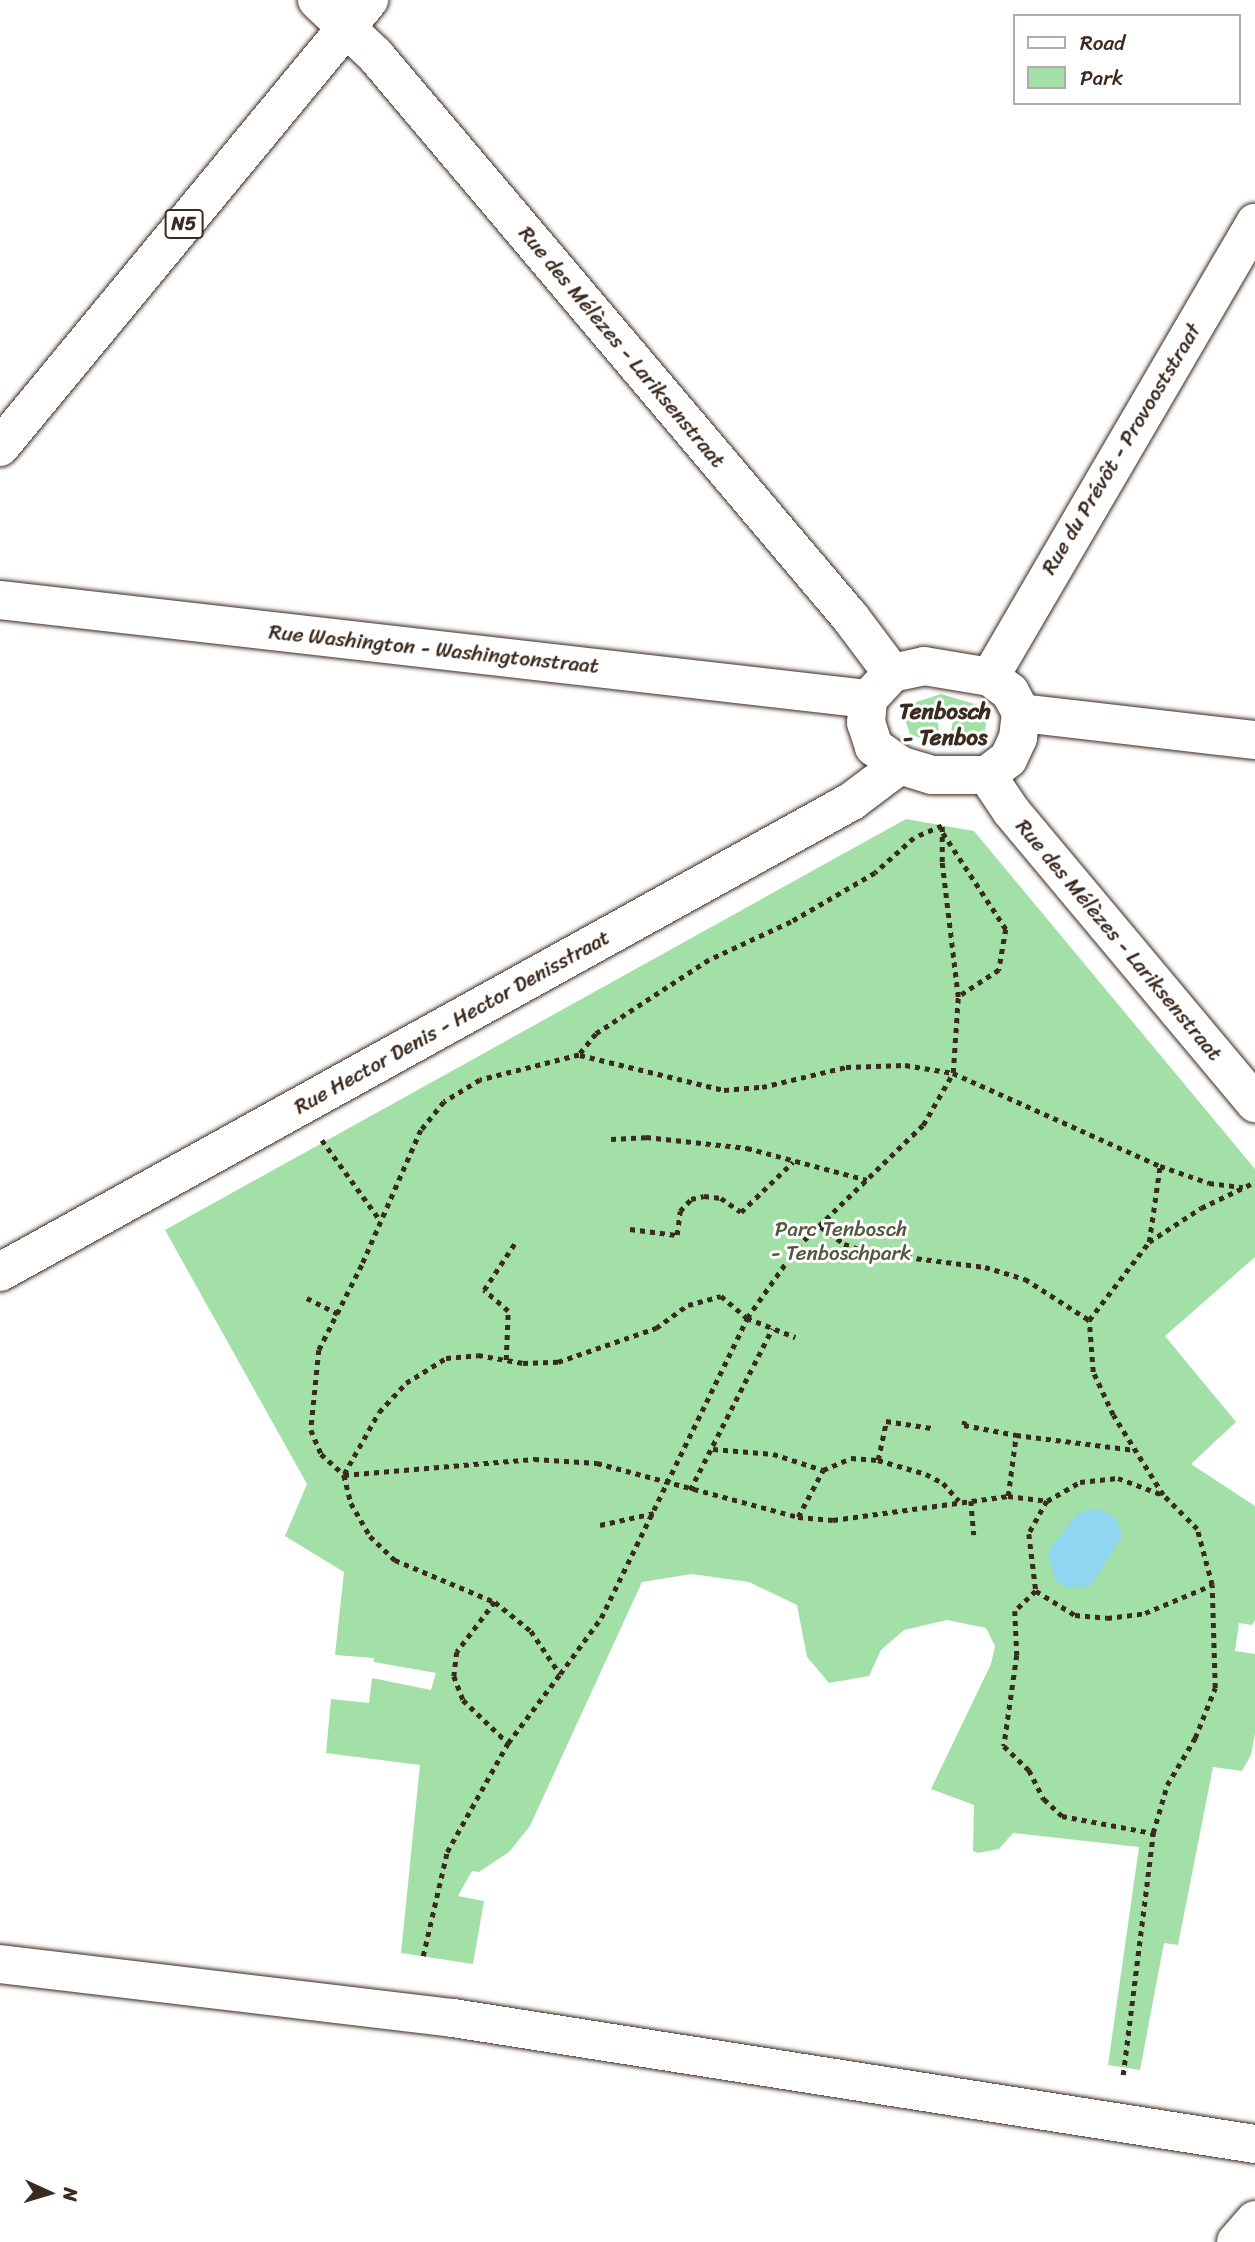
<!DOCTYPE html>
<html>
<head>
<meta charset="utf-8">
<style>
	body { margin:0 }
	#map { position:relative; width:1255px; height:2242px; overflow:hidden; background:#fff; font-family:Sriracha,sans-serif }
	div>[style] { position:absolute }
	.green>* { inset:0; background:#a2e0a7 }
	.water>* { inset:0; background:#90d6f1 }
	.path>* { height:4.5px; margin-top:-2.25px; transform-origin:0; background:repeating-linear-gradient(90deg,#3b2a1e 0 5px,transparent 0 10px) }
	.roads { filter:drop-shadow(0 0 2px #3b2a1e) drop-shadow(0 0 2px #3b2a1e) }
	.minor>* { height:38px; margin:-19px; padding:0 19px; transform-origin:19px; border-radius:19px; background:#fff }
	.major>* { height:38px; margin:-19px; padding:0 19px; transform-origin:19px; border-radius:19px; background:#fff }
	span { translate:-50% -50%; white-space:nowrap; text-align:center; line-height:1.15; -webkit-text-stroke:6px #fff; paint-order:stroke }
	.shield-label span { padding:2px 5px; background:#fff; border:2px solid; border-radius:5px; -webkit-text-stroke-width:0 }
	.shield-label { font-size:19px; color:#3b2a1e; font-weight:700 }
	.street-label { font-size:21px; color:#3b2a1e }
	.park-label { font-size:21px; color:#555840 }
	.neighbourhood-label { font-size:23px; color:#3b2a1e; font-weight:700 }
	.legend { position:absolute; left:1013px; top:14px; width:228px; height:91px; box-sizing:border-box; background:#fff; border:2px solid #b1aaa5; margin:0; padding:9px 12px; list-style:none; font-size:21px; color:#3b2a1e }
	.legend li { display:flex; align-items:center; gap:14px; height:35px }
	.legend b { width:35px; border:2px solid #b1aaa5 }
	.north { position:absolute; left:14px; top:2158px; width:70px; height:70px; -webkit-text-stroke:5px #fff; paint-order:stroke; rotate:94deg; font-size:19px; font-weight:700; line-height:28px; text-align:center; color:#3b2a1e }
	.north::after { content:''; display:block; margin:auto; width:24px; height:32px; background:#3b2a1e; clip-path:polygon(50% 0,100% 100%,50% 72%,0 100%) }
</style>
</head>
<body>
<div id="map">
	<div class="green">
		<div style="clip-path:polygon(941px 694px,978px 705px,987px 718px,984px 735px,974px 742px,948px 746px,954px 716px,938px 714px,939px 745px,910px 734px,904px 717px,910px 704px)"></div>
		<div style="clip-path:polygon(906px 819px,974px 831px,1255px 1169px,1255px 1257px,1165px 1336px,1236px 1422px,1191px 1464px,1255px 1506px,1255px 1620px,1252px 1625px,1239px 1623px,1235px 1651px,1255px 1654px,1255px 1734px,1251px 1755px,1242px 1771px,1213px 1767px,1178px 1945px,1164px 1943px,1140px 2070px,1108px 2065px,1139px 1847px,1013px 1833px,999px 1849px,978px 1853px,973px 1851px,974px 1805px,931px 1789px,991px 1664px,995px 1646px,986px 1628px,947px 1620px,904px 1630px,881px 1650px,869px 1676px,829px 1683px,807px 1657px,797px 1605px,749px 1582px,692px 1574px,642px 1582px,530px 1826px,509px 1852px,479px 1872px,472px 1871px,458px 1896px,484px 1901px,473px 1964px,401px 1953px,420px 1765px,326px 1753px,331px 1699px,369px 1703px,372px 1678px,431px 1690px,436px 1673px,374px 1662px,374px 1658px,335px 1655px,344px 1572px,285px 1536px,307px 1484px,165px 1230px)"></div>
	</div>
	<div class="water">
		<div style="clip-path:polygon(1100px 1509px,1117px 1519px,1122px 1536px,1091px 1586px,1068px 1588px,1056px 1581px,1048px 1556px,1050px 1548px,1080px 1511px)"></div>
	</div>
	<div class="path">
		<div style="left:943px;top:833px;width:115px;rotate:56.7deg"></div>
		<div style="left:1006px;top:929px;width:42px;rotate:99.7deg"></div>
		<div style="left:999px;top:970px;width:49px;rotate:146.6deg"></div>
		<div style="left:580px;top:1055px;width:148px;rotate:13.7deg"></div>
		<div style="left:724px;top:1090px;width:38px;rotate:-5deg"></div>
		<div style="left:762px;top:1087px;width:86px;rotate:-13.4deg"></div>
		<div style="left:846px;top:1067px;width:59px;rotate:-1.9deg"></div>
		<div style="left:905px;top:1065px;width:49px;rotate:9.5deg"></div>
		<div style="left:953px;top:1073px;width:227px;rotate:24.2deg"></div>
		<div style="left:1160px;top:1166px;width:52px;rotate:19.1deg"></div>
		<div style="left:1209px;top:1183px;width:34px;rotate:7deg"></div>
		<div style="left:611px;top:1139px;width:35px;rotate:-3deg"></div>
		<div style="left:646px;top:1137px;width:102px;rotate:6.2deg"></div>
		<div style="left:747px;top:1148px;width:124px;rotate:14.9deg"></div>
		<div style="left:322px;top:1140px;width:99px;rotate:54.1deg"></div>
		<div style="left:821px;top:1227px;width:29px;rotate:36deg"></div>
		<div style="left:844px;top:1244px;width:24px;rotate:19deg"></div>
		<div style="left:867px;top:1252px;width:119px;rotate:7.2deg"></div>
		<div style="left:985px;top:1267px;width:42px;rotate:16.7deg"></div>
		<div style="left:1025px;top:1279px;width:76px;rotate:32.6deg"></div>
		<div style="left:630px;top:1229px;width:47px;rotate:7.3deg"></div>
		<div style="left:677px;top:1235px;width:24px;rotate:-83deg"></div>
		<div style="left:680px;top:1211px;width:16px;rotate:-47deg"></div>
		<div style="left:691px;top:1199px;width:13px;rotate:-13deg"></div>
		<div style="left:704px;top:1196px;width:17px;rotate:7deg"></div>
		<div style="left:721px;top:1198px;width:24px;rotate:35deg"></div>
		<div style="left:741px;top:1212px;width:72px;rotate:-43.9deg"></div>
		<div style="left:1149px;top:1242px;width:77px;rotate:-81.8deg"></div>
		<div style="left:307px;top:1298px;width:35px;rotate:27deg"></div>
		<div style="left:506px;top:1360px;width:49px;rotate:-87.7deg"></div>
		<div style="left:508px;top:1311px;width:32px;rotate:-139deg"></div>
		<div style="left:484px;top:1290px;width:60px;rotate:-56.6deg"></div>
		<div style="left:965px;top:1421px;width:4px;rotate:104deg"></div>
		<div style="left:964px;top:1425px;width:53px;rotate:10.9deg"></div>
		<div style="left:1016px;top:1435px;width:120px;rotate:7.2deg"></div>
		<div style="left:713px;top:1449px;width:60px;rotate:4.8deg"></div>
		<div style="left:773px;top:1454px;width:52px;rotate:17.7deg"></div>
		<div style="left:878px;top:1460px;width:40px;rotate:-78deg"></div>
		<div style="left:886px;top:1421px;width:46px;rotate:8.8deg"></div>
		<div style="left:344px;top:1474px;width:71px;rotate:-60.6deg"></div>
		<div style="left:379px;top:1412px;width:40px;rotate:-47deg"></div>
		<div style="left:406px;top:1383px;width:47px;rotate:-32deg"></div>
		<div style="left:446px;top:1358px;width:32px;rotate:-5deg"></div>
		<div style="left:478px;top:1355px;width:46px;rotate:10.1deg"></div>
		<div style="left:523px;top:1363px;width:35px;rotate:-2deg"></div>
		<div style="left:558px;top:1362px;width:104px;rotate:-19.1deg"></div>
		<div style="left:656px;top:1328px;width:39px;rotate:-36deg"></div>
		<div style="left:688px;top:1305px;width:34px;rotate:-15deg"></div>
		<div style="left:721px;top:1296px;width:34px;rotate:40deg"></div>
		<div style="left:747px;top:1318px;width:52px;rotate:21.6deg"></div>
		<div style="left:344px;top:1475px;width:191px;rotate:-4.8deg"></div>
		<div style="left:534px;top:1459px;width:63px;rotate:3.6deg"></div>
		<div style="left:597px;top:1463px;width:208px;rotate:15deg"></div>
		<div style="left:798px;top:1517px;width:35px;rotate:5deg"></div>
		<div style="left:833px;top:1520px;width:177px;rotate:-7.8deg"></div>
		<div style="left:1008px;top:1496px;width:39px;rotate:7deg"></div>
		<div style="left:1047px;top:1501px;width:38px;rotate:-30deg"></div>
		<div style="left:1080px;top:1482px;width:38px;rotate:-6deg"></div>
		<div style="left:1118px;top:1478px;width:48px;rotate:20.7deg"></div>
		<div style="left:690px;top:1490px;width:181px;rotate:-63deg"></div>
		<div style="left:1008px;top:1496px;width:62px;rotate:-82.5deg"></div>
		<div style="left:971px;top:1501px;width:34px;rotate:85deg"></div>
		<div style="left:1047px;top:1501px;width:38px;rotate:119deg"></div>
		<div style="left:1029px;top:1534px;width:57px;rotate:83deg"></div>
		<div style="left:1036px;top:1591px;width:46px;rotate:31.6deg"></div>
		<div style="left:1075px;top:1615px;width:32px;rotate:5deg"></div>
		<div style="left:1107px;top:1618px;width:38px;rotate:-7deg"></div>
		<div style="left:1145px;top:1613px;width:73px;rotate:-22.7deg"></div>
		<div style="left:798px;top:1517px;width:53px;rotate:-62deg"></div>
		<div style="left:823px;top:1470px;width:30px;rotate:-23deg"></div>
		<div style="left:851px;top:1458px;width:27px;rotate:4deg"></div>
		<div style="left:878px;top:1460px;width:50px;rotate:16.3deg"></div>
		<div style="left:926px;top:1474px;width:19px;rotate:28deg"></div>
		<div style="left:943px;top:1483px;width:24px;rotate:48deg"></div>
		<div style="left:600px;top:1525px;width:55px;rotate:-12.5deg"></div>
		<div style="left:1036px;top:1591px;width:29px;rotate:136deg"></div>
		<div style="left:1015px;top:1611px;width:44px;rotate:87.4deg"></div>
		<div style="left:1017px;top:1655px;width:92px;rotate:98.1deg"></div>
		<div style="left:1004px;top:1746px;width:35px;rotate:44deg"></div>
		<div style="left:1029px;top:1770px;width:33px;rotate:63deg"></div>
		<div style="left:1044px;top:1799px;width:25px;rotate:43deg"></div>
		<div style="left:1062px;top:1816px;width:93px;rotate:10.6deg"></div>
		<div style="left:495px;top:1602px;width:63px;rotate:127.2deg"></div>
		<div style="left:457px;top:1652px;width:24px;rotate:97deg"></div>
		<div style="left:454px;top:1676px;width:26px;rotate:69deg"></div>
		<div style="left:463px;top:1700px;width:62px;rotate:43.7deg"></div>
		<div style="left:423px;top:1956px;width:107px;rotate:-77deg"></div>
		<div style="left:447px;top:1852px;width:125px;rotate:-60.8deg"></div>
		<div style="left:508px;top:1743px;width:86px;rotate:-53deg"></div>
		<div style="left:560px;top:1674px;width:69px;rotate:-53.8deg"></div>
		<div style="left:601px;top:1618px;width:334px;rotate:-64deg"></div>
		<div style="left:747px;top:1318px;width:87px;rotate:-54.8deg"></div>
		<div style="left:797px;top:1247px;width:175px;rotate:-44.1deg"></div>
		<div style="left:923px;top:1125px;width:60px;rotate:-60deg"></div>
		<div style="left:953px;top:1073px;width:76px;rotate:-86.2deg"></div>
		<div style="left:958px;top:997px;width:136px;rotate:-96.8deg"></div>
		<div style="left:942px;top:862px;width:36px;rotate:-90deg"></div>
		<div style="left:942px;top:826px;width:30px;rotate:157deg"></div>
		<div style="left:914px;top:838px;width:52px;rotate:138.1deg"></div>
		<div style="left:875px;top:873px;width:97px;rotate:149.7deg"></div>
		<div style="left:791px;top:922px;width:90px;rotate:155.1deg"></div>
		<div style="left:709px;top:960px;width:135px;rotate:146.8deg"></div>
		<div style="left:596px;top:1034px;width:27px;rotate:129deg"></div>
		<div style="left:579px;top:1055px;width:102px;rotate:165.8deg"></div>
		<div style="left:480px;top:1080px;width:42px;rotate:148.6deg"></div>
		<div style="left:444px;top:1102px;width:36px;rotate:129deg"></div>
		<div style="left:421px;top:1130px;width:147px;rotate:113.6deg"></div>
		<div style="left:362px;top:1265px;width:95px;rotate:116.8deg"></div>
		<div style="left:319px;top:1350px;width:80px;rotate:95.7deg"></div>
		<div style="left:311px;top:1430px;width:26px;rotate:67deg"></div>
		<div style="left:321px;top:1454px;width:31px;rotate:42deg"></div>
		<div style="left:344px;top:1475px;width:29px;rotate:76deg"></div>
		<div style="left:351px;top:1503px;width:38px;rotate:60deg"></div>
		<div style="left:370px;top:1536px;width:35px;rotate:44deg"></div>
		<div style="left:395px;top:1560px;width:108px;rotate:22.8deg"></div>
		<div style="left:495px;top:1602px;width:46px;rotate:38.9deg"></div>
		<div style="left:531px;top:1631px;width:52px;rotate:56deg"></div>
		<div style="left:1123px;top:2075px;width:244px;rotate:-82.9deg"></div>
		<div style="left:1153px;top:1833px;width:50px;rotate:-73.7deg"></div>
		<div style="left:1167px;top:1785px;width:55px;rotate:-59.2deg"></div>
		<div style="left:1195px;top:1738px;width:54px;rotate:-68.2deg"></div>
		<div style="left:1215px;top:1688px;width:103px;rotate:-91.7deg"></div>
		<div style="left:1212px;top:1585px;width:58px;rotate:-105deg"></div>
		<div style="left:1197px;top:1529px;width:48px;rotate:-135deg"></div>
		<div style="left:1163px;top:1495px;width:94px;rotate:-122deg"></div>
		<div style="left:1113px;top:1415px;width:47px;rotate:-114.9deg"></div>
		<div style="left:1093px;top:1372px;width:52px;rotate:-94.4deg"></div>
		<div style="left:1089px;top:1320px;width:98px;rotate:-52.4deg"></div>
		<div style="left:1149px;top:1242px;width:62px;rotate:-33.2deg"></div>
		<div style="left:1201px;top:1208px;width:60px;rotate:-25.7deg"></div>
	</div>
	<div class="roads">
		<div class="minor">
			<div style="left:317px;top:0;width:80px;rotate:43.5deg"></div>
			<div style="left:375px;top:55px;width:736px;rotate:49.8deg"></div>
			<div style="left:850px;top:617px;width:70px;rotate:53.1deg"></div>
			<div style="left:0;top:600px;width:874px;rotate:6.51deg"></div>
			<div style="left:924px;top:666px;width:67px;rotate:9.5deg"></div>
			<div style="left:990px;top:677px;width:25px;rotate:37deg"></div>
			<div style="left:1010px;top:692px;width:24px;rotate:62deg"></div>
			<div style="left:1021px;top:713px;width:25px;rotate:97deg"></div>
			<div style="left:1018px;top:738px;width:23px;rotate:115deg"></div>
			<div style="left:1008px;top:759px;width:26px;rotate:143deg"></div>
			<div style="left:987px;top:775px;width:55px;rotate:180deg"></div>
			<div style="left:932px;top:775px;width:34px;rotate:-163deg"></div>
			<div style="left:900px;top:765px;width:32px;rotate:-145deg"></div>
			<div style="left:874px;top:747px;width:25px;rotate:-108deg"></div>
			<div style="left:866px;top:723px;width:24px;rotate:-85deg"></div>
			<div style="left:868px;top:699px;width:35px;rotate:-47deg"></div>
			<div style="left:892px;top:673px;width:33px;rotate:-12deg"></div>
			<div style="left:990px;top:677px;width:526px;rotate:-59.73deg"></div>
			<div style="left:1021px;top:713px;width:236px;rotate:6.6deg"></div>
			<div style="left:987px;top:775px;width:43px;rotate:56.3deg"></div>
			<div style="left:1011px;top:811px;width:381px;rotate:50.1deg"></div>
			<div style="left:0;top:1272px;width:974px;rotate:-28.93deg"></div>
			<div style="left:852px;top:801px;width:60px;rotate:-36.9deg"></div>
			<div style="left:1236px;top:2242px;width:29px;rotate:-49deg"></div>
		</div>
		<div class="major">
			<div style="left:0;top:447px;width:580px;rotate:-50.46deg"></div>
			<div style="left:0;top:1964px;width:456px;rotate:6.8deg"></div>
			<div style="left:453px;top:2018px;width:812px;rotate:8.93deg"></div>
		</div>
	</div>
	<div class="shield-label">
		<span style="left:184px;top:224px">N5</span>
	</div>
	<div class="street-label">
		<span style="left:622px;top:347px;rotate:50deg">Rue des Mélèzes - Lariksenstraat</span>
		<span style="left:1121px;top:449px;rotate:-59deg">Rue du Prévôt - Provooststraat</span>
		<span style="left:434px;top:649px;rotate:6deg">Rue Washington - Washingtonstraat</span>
		<span style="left:1119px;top:940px;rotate:50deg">Rue des Mélèzes - Lariksenstraat</span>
		<span style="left:452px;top:1022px;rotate:-29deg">Rue Hector Denis - Hector Denisstraat</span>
	</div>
	<div class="park-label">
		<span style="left:841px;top:1241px">Parc Tenbosch<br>- Tenboschpark</span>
	</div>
	<div class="neighbourhood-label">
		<span style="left:945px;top:725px">Tenbosch<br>- Tenbos</span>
	</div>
	<ul class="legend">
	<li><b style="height:9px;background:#fff"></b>Road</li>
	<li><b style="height:19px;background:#a2e0a7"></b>Park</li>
	</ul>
	<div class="north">N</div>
</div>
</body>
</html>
